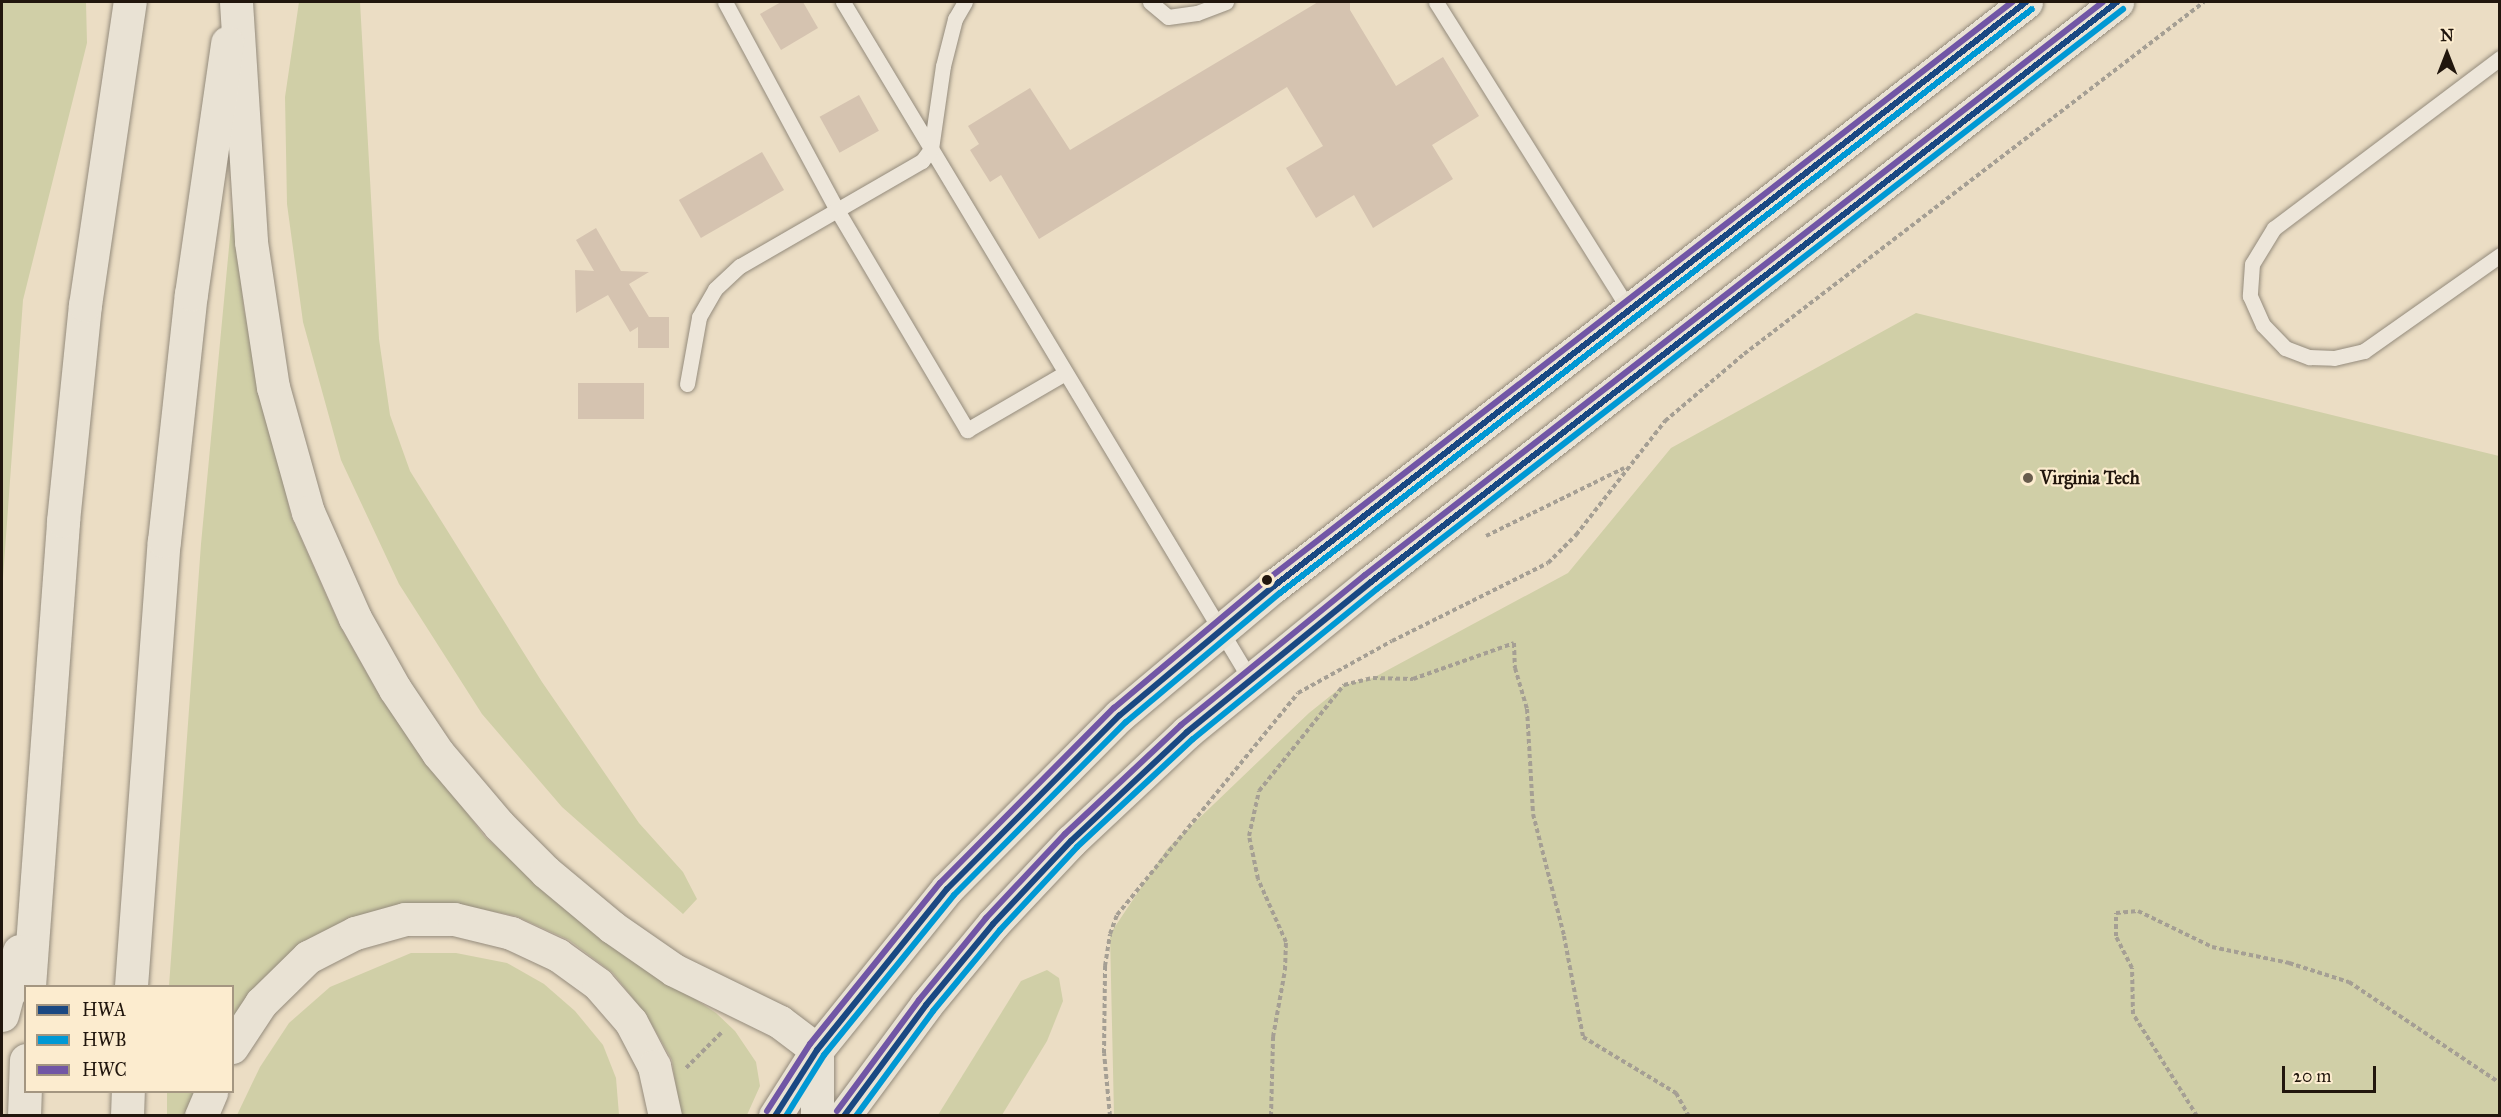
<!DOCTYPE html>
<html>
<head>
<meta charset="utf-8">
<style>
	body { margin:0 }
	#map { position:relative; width:2501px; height:1117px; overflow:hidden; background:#ebddc4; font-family:"IM FELL Great Primer",serif }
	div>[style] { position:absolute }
	.green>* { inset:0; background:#d0cfa7 }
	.building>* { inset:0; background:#d5c3b0; transform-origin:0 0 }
	.path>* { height:4px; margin-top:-2px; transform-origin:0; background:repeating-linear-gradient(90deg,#a59f94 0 4.5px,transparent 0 7.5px) }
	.roads { filter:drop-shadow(0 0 2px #948b7c) drop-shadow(0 0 2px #948b7c) }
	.service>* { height:15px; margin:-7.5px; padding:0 7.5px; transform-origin:7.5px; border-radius:7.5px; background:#ede6da }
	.primary>* { height:33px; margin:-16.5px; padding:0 16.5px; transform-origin:16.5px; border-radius:16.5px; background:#e9e2d4 }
	.motorway>* { height:33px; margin:-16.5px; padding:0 16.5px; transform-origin:16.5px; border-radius:16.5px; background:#e9e2d4 }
	.bus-1>* { height:6px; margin:-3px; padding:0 3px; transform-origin:3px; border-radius:3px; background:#1a4882 }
	.bus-2>* { height:6px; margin:-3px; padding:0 3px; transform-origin:3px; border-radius:3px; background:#0098d4 }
	.bus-3>* { height:6px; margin:-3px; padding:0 3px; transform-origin:3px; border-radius:3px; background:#7156a5 }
	.dots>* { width:16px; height:16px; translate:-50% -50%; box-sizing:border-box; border:3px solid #fceccf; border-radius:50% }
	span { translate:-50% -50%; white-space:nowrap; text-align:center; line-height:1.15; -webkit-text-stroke:4.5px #fceccf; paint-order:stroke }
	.poi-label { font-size:18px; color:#21160d; font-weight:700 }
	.left { translate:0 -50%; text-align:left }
	.frame { position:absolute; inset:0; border:3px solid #21160d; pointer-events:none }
	.legend { position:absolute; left:24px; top:985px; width:210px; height:108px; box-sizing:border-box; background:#fceccf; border:2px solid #a49681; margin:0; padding:8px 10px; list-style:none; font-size:18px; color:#21160d }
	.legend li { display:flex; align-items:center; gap:12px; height:30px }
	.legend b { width:30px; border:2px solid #a49681 }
	.north { position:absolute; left:2417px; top:24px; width:60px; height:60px; -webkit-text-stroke:4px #fceccf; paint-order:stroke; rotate:0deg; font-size:16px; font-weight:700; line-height:24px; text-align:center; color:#21160d }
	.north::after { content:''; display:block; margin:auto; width:21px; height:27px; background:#21160d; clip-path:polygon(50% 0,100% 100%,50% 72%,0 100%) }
	.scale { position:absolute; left:2282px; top:1066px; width:94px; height:27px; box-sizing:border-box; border:3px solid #21160d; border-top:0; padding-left:8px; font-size:18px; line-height:21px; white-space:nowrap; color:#21160d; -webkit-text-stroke:4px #fceccf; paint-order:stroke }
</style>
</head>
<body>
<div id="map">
	<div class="green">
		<div style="clip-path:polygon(2px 2px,86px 2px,87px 43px,23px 300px,2px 592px)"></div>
		<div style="clip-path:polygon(299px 2px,360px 2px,379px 339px,390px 415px,410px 471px,542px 682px,639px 823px,683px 872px,697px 899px,683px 914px,562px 807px,482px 714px,399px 584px,341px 460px,303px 322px,287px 204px,285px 97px)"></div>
		<div style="clip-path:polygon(233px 205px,244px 310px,291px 516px,339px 624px,382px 700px,485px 837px,605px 940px,716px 1013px,735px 1031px,756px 1062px,760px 1086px,747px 1115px,680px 1115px,672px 1060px,647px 1016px,613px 973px,569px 940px,516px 916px,454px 904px,399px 904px,233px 1019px,232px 986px,169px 986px,201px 544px)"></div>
		<div style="clip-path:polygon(1916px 313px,2499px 456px,2499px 1115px,1114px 1115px,1110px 934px,1167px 849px,1309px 713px,1344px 685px,1373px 678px,1568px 573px,1671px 448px)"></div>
		<div style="clip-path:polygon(411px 953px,456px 953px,507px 963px,544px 984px,575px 1011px,603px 1045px,616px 1078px,619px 1115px,237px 1115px,260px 1067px,289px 1023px,330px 987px)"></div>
		<div style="clip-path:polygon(1047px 970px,1059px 978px,1063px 1001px,1047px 1041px,1002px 1115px,938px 1115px,1021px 981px)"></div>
		<div style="clip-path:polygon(167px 1092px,194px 1092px,184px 1115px,167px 1116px)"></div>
	</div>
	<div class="building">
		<div style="clip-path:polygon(781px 2px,803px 2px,818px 28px,781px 50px,760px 14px)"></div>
		<div style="clip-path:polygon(1318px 2px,1350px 2px,1350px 10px,1396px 86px,1443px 57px,1479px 116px,1432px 145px,1453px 179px,1373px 228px,1354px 195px,1316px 218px,1286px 168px,1323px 146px,1287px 87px,1039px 239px,1001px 175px,990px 182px,970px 150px,979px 144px,968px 126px,1030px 88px,1070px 150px)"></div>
		<div style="left:859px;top:95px;width:41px;height:45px;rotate:61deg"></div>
		<div style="left:762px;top:152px;width:44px;height:96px;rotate:60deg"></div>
		<div style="clip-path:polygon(596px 228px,621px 271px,649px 272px,629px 284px,649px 317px,669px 317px,669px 348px,638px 348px,638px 327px,630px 332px,608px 295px,576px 313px,575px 270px,594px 271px,576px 240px)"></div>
		<div style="left:644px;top:383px;width:36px;height:66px;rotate:90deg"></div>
	</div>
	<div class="path">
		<div style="left:1486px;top:536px;width:154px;rotate:-26.2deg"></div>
		<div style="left:686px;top:1068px;width:52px;rotate:-45deg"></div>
		<div style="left:1110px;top:1116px;width:63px;rotate:-95.4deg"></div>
		<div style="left:1104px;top:1053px;width:87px;rotate:-89.3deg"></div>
		<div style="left:1105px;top:966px;width:32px;rotate:-81deg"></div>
		<div style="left:1110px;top:934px;width:20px;rotate:-70deg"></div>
		<div style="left:1117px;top:915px;width:286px;rotate:-50.8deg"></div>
		<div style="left:1298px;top:693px;width:107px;rotate:-29deg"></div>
		<div style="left:1392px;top:641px;width:174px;rotate:-26.6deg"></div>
		<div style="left:1548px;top:563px;width:40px;rotate:-45deg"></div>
		<div style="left:1576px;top:535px;width:145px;rotate:-52deg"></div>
		<div style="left:1665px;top:421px;width:104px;rotate:-40.3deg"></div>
		<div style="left:1744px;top:354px;width:579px;rotate:-37.42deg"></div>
		<div style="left:1271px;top:1116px;width:79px;rotate:-88.5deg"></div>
		<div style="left:1273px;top:1037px;width:68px;rotate:-79.8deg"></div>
		<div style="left:1285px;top:970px;width:28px;rotate:-88deg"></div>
		<div style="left:1286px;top:942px;width:69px;rotate:-114deg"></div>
		<div style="left:1258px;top:879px;width:44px;rotate:-101.8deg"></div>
		<div style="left:1249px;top:836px;width:46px;rotate:-77.5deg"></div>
		<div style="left:1259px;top:791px;width:136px;rotate:-51.3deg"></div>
		<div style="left:1344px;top:685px;width:30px;rotate:-14deg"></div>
		<div style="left:1373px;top:678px;width:40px;rotate:1.4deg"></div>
		<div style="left:1413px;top:679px;width:107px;rotate:-19.6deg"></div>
		<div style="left:1514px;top:643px;width:25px;rotate:88deg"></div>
		<div style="left:1515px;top:668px;width:43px;rotate:73.7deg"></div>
		<div style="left:1527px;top:709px;width:105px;rotate:86.7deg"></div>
		<div style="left:1533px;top:814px;width:126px;rotate:75.7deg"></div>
		<div style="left:1564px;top:936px;width:103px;rotate:79.3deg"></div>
		<div style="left:1583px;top:1037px;width:109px;rotate:31.1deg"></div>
		<div style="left:1676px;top:1093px;width:26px;rotate:61deg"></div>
		<div style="left:2197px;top:1116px;width:120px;rotate:-122.1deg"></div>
		<div style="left:2133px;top:1014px;width:46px;rotate:-91.2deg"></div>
		<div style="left:2132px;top:968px;width:36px;rotate:-117deg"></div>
		<div style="left:2116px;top:936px;width:23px;rotate:-90deg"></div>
		<div style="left:2116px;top:913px;width:22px;rotate:-5deg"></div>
		<div style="left:2138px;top:911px;width:82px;rotate:25.9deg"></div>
		<div style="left:2212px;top:947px;width:79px;rotate:11.7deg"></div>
		<div style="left:2289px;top:963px;width:63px;rotate:17.6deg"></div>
		<div style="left:2349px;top:982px;width:182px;rotate:33.8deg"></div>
	</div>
	<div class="roads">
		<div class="service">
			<div style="left:725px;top:2px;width:236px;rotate:61.7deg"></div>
			<div style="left:837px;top:210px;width:256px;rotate:59.4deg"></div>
			<div style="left:967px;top:430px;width:113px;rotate:-30.2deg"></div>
			<div style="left:843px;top:2px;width:790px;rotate:58.99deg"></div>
			<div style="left:1150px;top:2px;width:23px;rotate:40deg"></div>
			<div style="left:1168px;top:17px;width:29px;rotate:-8deg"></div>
			<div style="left:1197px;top:13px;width:31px;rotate:-21deg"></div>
			<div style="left:1436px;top:2px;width:363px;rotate:57.9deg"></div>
			<div style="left:2500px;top:58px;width:283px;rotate:143deg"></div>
			<div style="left:2274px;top:228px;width:42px;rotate:121.4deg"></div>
			<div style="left:2252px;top:264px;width:32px;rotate:94deg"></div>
			<div style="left:2250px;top:296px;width:32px;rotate:66deg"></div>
			<div style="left:2263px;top:325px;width:32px;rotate:46deg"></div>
			<div style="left:2285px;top:348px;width:26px;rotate:21deg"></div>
			<div style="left:2309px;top:357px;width:25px;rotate:2deg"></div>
			<div style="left:2334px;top:358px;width:31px;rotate:-13deg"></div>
			<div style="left:2364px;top:351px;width:166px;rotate:-35.2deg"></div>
			<div style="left:687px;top:384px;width:68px;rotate:-79.8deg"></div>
			<div style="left:699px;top:317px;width:32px;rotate:-60deg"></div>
			<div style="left:715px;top:289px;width:34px;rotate:-43deg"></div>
			<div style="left:740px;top:266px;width:210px;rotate:-30deg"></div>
			<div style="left:922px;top:161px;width:15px;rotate:-53deg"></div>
			<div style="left:931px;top:149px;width:84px;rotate:-81.8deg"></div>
			<div style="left:943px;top:66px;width:49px;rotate:-75.7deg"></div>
			<div style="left:955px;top:19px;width:20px;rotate:-60deg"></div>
		</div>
		<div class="primary">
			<div style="left:775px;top:1116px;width:78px;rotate:-57.5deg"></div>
			<div style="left:817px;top:1050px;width:207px;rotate:-51.1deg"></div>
			<div style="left:947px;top:889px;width:245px;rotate:-45.2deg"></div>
			<div style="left:1120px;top:715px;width:201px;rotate:-40deg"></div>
			<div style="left:1274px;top:586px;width:952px;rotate:-37.83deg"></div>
			<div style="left:844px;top:1116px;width:138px;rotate:-53.5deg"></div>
			<div style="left:926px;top:1005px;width:105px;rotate:-50.4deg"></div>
			<div style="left:993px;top:924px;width:114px;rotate:-46.8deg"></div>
			<div style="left:1071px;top:841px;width:159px;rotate:-43.2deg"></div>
			<div style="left:1187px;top:732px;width:237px;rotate:-39.2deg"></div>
			<div style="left:1371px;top:582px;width:945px;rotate:-37.86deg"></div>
		</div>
		<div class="motorway">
			<div style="left:236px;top:2px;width:240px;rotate:86.4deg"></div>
			<div style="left:251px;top:242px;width:147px;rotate:81.4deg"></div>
			<div style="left:273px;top:387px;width:130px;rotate:74.4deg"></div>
			<div style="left:308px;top:512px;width:116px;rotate:66.1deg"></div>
			<div style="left:355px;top:618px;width:81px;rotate:60.6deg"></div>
			<div style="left:395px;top:689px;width:77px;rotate:56.1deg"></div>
			<div style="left:438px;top:753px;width:94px;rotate:49.7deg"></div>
			<div style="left:499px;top:825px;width:66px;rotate:45deg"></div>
			<div style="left:546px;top:872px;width:86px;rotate:39.8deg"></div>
			<div style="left:612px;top:927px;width:75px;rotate:34.7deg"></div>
			<div style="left:674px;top:970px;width:118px;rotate:26.1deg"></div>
			<div style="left:780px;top:1022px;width:46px;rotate:37.1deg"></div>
			<div style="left:817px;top:1050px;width:66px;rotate:90deg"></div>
			<div style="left:29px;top:986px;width:466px;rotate:-85.8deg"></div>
			<div style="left:63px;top:521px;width:217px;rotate:-84.2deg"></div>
			<div style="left:85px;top:305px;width:306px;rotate:-81.6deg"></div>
			<div style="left:131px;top:986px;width:446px;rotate:-85.8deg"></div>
			<div style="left:164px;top:541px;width:248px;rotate:-83.8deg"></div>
			<div style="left:191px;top:294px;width:254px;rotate:-81.8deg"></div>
			<div style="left:2px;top:1015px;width:66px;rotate:-75.1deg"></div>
			<div style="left:232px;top:1047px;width:53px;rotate:-56.6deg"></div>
			<div style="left:261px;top:1003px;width:66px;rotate:-44.4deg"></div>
			<div style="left:308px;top:957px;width:53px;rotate:-27.1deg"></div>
			<div style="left:355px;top:933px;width:52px;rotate:-15.6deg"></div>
			<div style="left:405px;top:919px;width:49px"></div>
			<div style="left:454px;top:919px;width:59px;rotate:13.8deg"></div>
			<div style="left:511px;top:933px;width:52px;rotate:25.1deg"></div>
			<div style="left:558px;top:955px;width:49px;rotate:35.9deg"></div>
			<div style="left:598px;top:984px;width:50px;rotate:49deg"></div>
			<div style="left:631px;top:1022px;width:50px;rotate:62.4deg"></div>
			<div style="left:654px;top:1066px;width:51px;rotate:77.6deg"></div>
			<div style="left:24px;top:1116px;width:56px;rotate:-88deg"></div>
			<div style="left:127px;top:1116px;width:24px;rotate:-88deg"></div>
			<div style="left:201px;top:1116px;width:26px;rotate:-67deg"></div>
		</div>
	</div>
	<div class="bus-1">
		<div style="left:775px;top:1116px;width:78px;rotate:-57.5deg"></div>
		<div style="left:817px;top:1050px;width:207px;rotate:-51.1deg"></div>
		<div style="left:947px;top:889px;width:245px;rotate:-45.2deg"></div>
		<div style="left:1120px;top:715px;width:201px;rotate:-40deg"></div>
		<div style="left:1274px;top:586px;width:952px;rotate:-37.83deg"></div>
		<div style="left:844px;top:1116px;width:138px;rotate:-53.5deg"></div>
		<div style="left:926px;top:1005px;width:105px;rotate:-50.4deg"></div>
		<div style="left:993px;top:924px;width:114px;rotate:-46.8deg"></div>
		<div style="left:1071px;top:841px;width:159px;rotate:-43.2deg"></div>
		<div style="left:1187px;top:732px;width:237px;rotate:-39.2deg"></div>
		<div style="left:1371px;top:582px;width:945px;rotate:-37.86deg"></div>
	</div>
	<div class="bus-2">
		<div style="left:786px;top:1116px;width:72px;rotate:-58.1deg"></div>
		<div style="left:824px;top:1055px;width:206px;rotate:-50.9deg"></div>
		<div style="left:954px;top:895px;width:244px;rotate:-45.2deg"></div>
		<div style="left:1126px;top:722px;width:201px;rotate:-40deg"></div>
		<div style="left:1280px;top:593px;width:952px;rotate:-37.83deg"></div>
		<div style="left:856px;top:1116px;width:130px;rotate:-53.7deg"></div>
		<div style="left:933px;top:1011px;width:105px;rotate:-50.4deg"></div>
		<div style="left:1000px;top:930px;width:113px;rotate:-47.1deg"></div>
		<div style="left:1077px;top:847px;width:158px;rotate:-43deg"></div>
		<div style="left:1193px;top:739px;width:237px;rotate:-39.2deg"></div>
		<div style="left:1377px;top:589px;width:945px;rotate:-37.86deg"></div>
	</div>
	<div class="bus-3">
		<div style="left:767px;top:1111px;width:80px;rotate:-57.3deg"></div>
		<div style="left:810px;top:1044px;width:207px;rotate:-51.1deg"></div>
		<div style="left:940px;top:883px;width:247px;rotate:-45.2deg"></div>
		<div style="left:1114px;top:708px;width:201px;rotate:-40deg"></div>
		<div style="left:1268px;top:579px;width:942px;rotate:-37.79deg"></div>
		<div style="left:837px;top:1111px;width:138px;rotate:-53.5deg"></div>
		<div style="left:919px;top:1000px;width:106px;rotate:-50.7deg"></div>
		<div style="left:986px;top:918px;width:115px;rotate:-46.8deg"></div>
		<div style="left:1065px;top:834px;width:159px;rotate:-43.2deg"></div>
		<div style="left:1181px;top:725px;width:237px;rotate:-39.2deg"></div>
		<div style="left:1365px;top:575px;width:934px;rotate:-37.83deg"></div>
	</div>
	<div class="dots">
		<div style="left:2028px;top:478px;background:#685c4d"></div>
		<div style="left:1267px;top:580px;background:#21160d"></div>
	</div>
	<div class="poi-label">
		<span class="left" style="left:2040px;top:478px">Virginia Tech</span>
	</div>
	<div class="frame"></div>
	<ul class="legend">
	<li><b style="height:8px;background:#1a4882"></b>HWA</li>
	<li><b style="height:8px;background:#0098d4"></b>HWB</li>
	<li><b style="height:8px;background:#7156a5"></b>HWC</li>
	</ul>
	<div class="north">N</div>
	<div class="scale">20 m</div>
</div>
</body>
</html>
